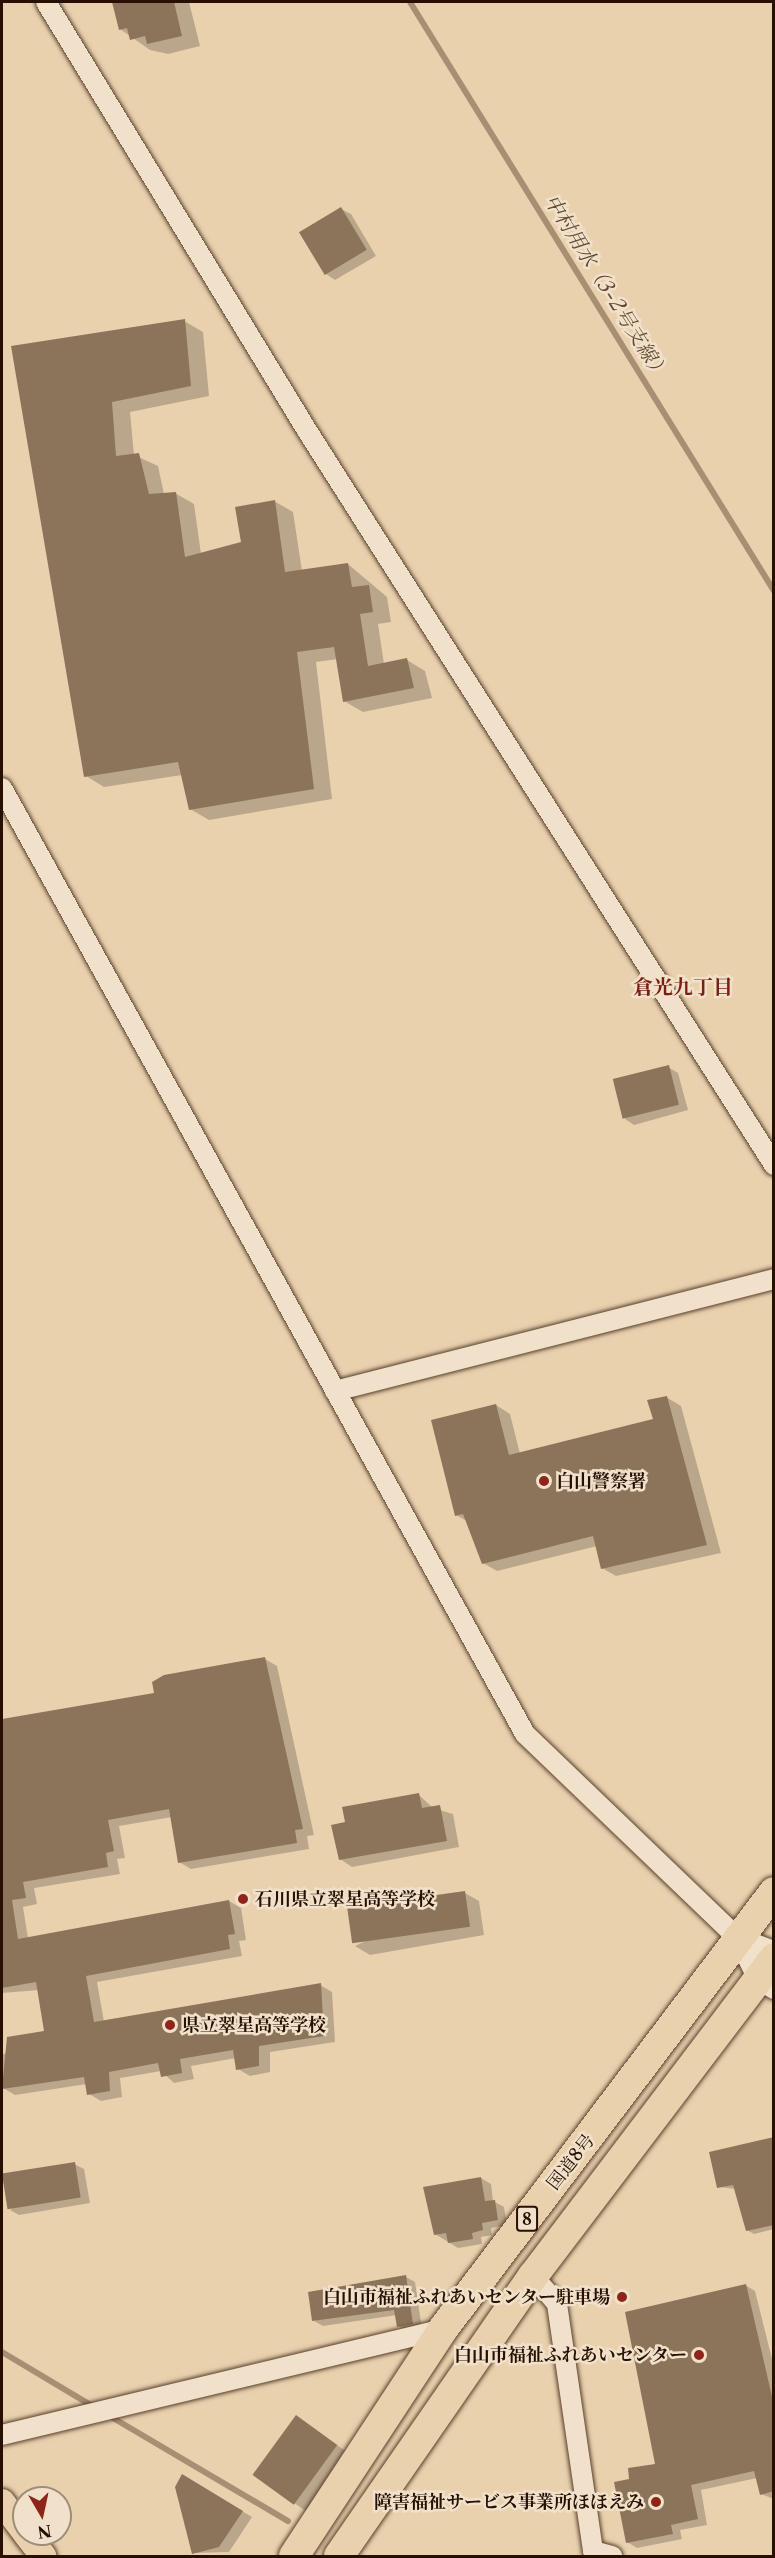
<!DOCTYPE html>
<html>
<head>
<meta charset="utf-8">
<style>
	body { margin:0 }
	#map { position:relative; width:775px; height:2558px; overflow:hidden; background:#e9d1ae; font-family:"Libre Caslon Text","Noto Serif JP",serif }
	div>[style] { position:absolute }
	.shadow>* { inset:0; background:#0003; transform-origin:0 0 }
	.stream>* { height:6px; margin:-3px; padding:0 3px; transform-origin:3px; border-radius:3px; background:#a78f73 }
	.building>* { inset:0; background:#8c745a; transform-origin:0 0 }
	.roads { filter:drop-shadow(0 0 2px #58402c) drop-shadow(0 0 2px #58402c) }
	.minor>* { height:20px; margin:-10px; padding:0 10px; transform-origin:10px; border-radius:10px; background:#f1e1ca }
	.major>* { height:26px; margin:-13px; padding:0 13px; transform-origin:13px; border-radius:13px; background:#e9d1ae }
	.highway>* { height:30px; margin:-15px; padding:0 15px; transform-origin:15px; border-radius:15px; background:#e9d1ae }
	.dots>* { width:16px; height:16px; translate:-50% -50%; box-sizing:border-box; border:3px solid #f1e1ca; border-radius:50% }
	span { translate:-50% -50%; white-space:nowrap; text-align:center; line-height:1.15; -webkit-text-stroke:5px #f1e1ca; paint-order:stroke }
	.shield-label span { padding:2px 4px; background:#f1e1ca; border:2px solid; border-radius:4px; -webkit-text-stroke-width:0 }
	.shield-label { font-size:16px; color:#271000; font-weight:700 }
	.poi-label { font-size:18px; color:#271000; font-weight:700 }
	.left { translate:0 -50%; text-align:left }
	.right { translate:-100% -50%; text-align:right }
	.street-label { font-size:18px; color:#271000 }
	.water-label { font-size:20px; color:#614934; font-style:italic }
	.neighbourhood-label { font-size:20px; color:#7a1f14; font-weight:700 }
	.frame { position:absolute; inset:0; border:3px solid #271000; pointer-events:none }
	.north { position:absolute; left:12px; top:2486px; width:60px; height:60px; box-sizing:border-box; background:#f1e1ca; border:2px solid #a08d79; border-radius:50%; rotate:171deg; font-size:16px; font-weight:700; line-height:24px; text-align:center; color:#271000 }
	.north::after { content:''; display:block; margin:auto; width:21px; height:27px; background:#8f2418; clip-path:polygon(50% 0,100% 100%,50% 72%,0 100%) }
</style>
</head>
<body>
<div id="map">
	<div class="shadow">
		<div style="clip-path:polygon(113px 2px,189px 2px,200px 46px,168px 54px,150px 50px,120px 29px)"></div>
		<div style="clip-path:polygon(341px 209px,351px 214px,376px 256px,335px 280px,326px 274px)"></div>
		<div style="clip-path:polygon(184px 321px,203px 332px,209px 396px,130px 412px,134px 455px,158px 466px,164px 494px,175px 493px,194px 504px,201px 554px,243px 543px,274px 501px,293px 512px,302px 571px,348px 564px,387px 597px,391px 622px,378px 624px,384px 664px,407px 660px,425px 671px,432px 698px,363px 712px,344px 701px,338px 659px,316px 662px,332px 799px,209px 820px,190px 809px,182px 775px,104px 787px,86px 776px,13px 347px)"></div>
		<div style="clip-path:polygon(668px 1067px,678px 1073px,688px 1110px,634px 1125px,625px 1119px)"></div>
		<div style="clip-path:polygon(666px 1397px,681px 1406px,721px 1553px,616px 1576px,602px 1568px,597px 1546px,497px 1571px,483px 1563px,467px 1521px,456px 1515px,496px 1405px,510px 1414px,520px 1454px,654px 1420px)"></div>
		<div style="clip-path:polygon(265px 1659px,277px 1666px,314px 1835px,307px 1836px,309px 1849px,191px 1869px,179px 1862px,172px 1817px,119px 1826px,125px 1858px,117px 1859px,120px 1874px,34px 1888px,37px 1904px,23px 1907px,28px 1938px,229px 1901px,241px 1908px,246px 1940px,239px 1941px,242px 1956px,97px 1982px,104px 2022px,320px 1985px,332px 1992px,335px 2042px,270px 2052px,270px 2072px,250px 2076px,238px 2069px,236px 2058px,191px 2066px,194px 2079px,174px 2083px,161px 2071px,120px 2078px,122px 2097px,101px 2101px,89px 2094px,87px 2084px,15px 2095px,3px 2088px,2px 2055px,46px 2032px,39px 1990px,2px 1993px,2px 1721px,156px 1694px)"></div>
		<div style="clip-path:polygon(419px 1795px,433px 1808px,453px 1814px,459px 1847px,352px 1867px,340px 1859px,347px 1824px)"></div>
		<div style="clip-path:polygon(465px 1893px,479px 1901px,484px 1935px,370px 1955px,355px 1946px)"></div>
		<div style="clip-path:polygon(774px 2138px,774px 2229px,754px 2234px,747px 2230px,735px 2189px,719px 2187px)"></div>
		<div style="clip-path:polygon(74px 2164px,84px 2169px,90px 2203px,19px 2215px,10px 2210px)"></div>
		<div style="clip-path:polygon(481px 2178px,491px 2184px,493px 2201px,504px 2207px,507px 2225px,491px 2228px,492px 2235px,481px 2237px,482px 2244px,458px 2248px,435px 2234px)"></div>
		<div style="clip-path:polygon(406px 2277px,415px 2282px,422px 2329px,408px 2332px,399px 2326px,397px 2315px,323px 2326px,314px 2321px)"></div>
		<div style="clip-path:polygon(745px 2285px,755px 2291px,774px 2367px,774px 2499px,761px 2494px,757px 2478px,701px 2490px,707px 2525px,680px 2530px,682px 2539px,637px 2548px,627px 2542px,630px 2481px,656px 2465px)"></div>
		<div style="left:297px;top:2417px;width:65px;height:72px;rotate:35deg"></div>
		<div style="clip-path:polygon(183px 2476px,252px 2517px,229px 2552px,194px 2553px)"></div>
	</div>
	<div class="stream">
		<div style="left:410px;top:2px;width:692px;rotate:58.28deg"></div>
		<div style="left:2px;top:2352px;width:107px;rotate:30.9deg"></div>
		<div style="left:108px;top:2415px;width:209px;rotate:30.5deg"></div>
	</div>
	<div class="building">
		<div style="clip-path:polygon(112px 2px,174px 2px,182px 36px,147px 44px,145px 36px,130px 40px,127px 28px,119px 30px)"></div>
		<div style="left:341px;top:207px;width:50px;height:49px;rotate:59deg"></div>
		<div style="clip-path:polygon(185px 319px,191px 386px,112px 402px,116px 456px,139px 453px,149px 494px,176px 492px,185px 557px,241px 542px,235px 507px,275px 500px,285px 572px,348px 563px,352px 587px,369px 585px,373px 612px,360px 614px,368px 666px,407px 658px,414px 688px,343px 702px,334px 647px,297px 652px,314px 789px,189px 810px,178px 762px,84px 777px,11px 346px)"></div>
		<div style="left:669px;top:1065px;width:41px;height:58px;rotate:76deg"></div>
		<div style="clip-path:polygon(667px 1396px,707px 1545px,601px 1569px,593px 1536px,482px 1564px,463px 1514px,455px 1516px,431px 1420px,496px 1404px,509px 1455px,653px 1419px,647px 1400px)"></div>
		<div style="clip-path:polygon(265px 1657px,303px 1829px,295px 1830px,297px 1843px,178px 1863px,169px 1809px,108px 1820px,114px 1851px,106px 1853px,108px 1867px,23px 1882px,26px 1898px,12px 1900px,18px 1939px,229px 1900px,235px 1934px,228px 1935px,230px 1949px,86px 1976px,94px 2022px,321px 1983px,324px 2036px,259px 2046px,259px 2066px,236px 2070px,233px 2050px,180px 2059px,182px 2073px,161px 2077px,158px 2063px,109px 2072px,110px 2091px,87px 2095px,84px 2077px,2px 2089px,7px 2037px,44px 2031px,36px 1982px,2px 1988px,2px 1719px,154px 1693px,152px 1682px,164px 1675px)"></div>
		<div style="clip-path:polygon(419px 1793px,422px 1808px,440px 1805px,447px 1841px,339px 1860px,331px 1825px,345px 1822px,342px 1807px)"></div>
		<div style="left:465px;top:1891px;width:36px;height:119px;rotate:82deg"></div>
		<div style="clip-path:polygon(774px 2137px,774px 2225px,746px 2231px,733px 2185px,717px 2188px,709px 2152px)"></div>
		<div style="left:75px;top:2162px;width:36px;height:74px;rotate:81deg"></div>
		<div style="clip-path:polygon(481px 2177px,485px 2201px,495px 2200px,498px 2220px,482px 2223px,483px 2230px,472px 2233px,473px 2239px,448px 2243px,446px 2233px,434px 2235px,423px 2187px)"></div>
		<div style="clip-path:polygon(406px 2275px,413px 2324px,397px 2327px,394px 2310px,312px 2321px,308px 2292px)"></div>
		<div style="clip-path:polygon(746px 2284px,774px 2405px,774px 2491px,760px 2495px,754px 2471px,691px 2485px,698px 2519px,671px 2525px,673px 2534px,626px 2543px,614px 2482px,629px 2479px,628px 2468px,655px 2464px,625px 2312px)"></div>
		<div style="left:296px;top:2415px;width:51px;height:74px;rotate:36deg"></div>
		<div style="clip-path:polygon(182px 2474px,243px 2511px,219px 2547px,192px 2554px,175px 2487px)"></div>
	</div>
	<div class="roads">
		<div class="minor">
			<div style="left:46px;top:2px;width:504px;rotate:58.65deg"></div>
			<div style="left:308px;top:432px;width:869px;rotate:57.55deg"></div>
			<div style="left:2px;top:788px;width:1081px;rotate:61.06deg"></div>
			<div style="left:525px;top:1734px;width:294px;rotate:43.8deg"></div>
			<div style="left:737px;top:1937px;width:47px;rotate:63.4deg"></div>
			<div style="left:758px;top:1979px;width:19px;rotate:32deg"></div>
			<div style="left:335px;top:1391px;width:453px;rotate:-14.3deg"></div>
			<div style="left:737px;top:1937px;width:40px;rotate:21deg"></div>
			<div style="left:533px;top:2276px;width:37px;rotate:49deg"></div>
			<div style="left:557px;top:2304px;width:250px;rotate:81.7deg"></div>
			<div style="left:593px;top:2551px;width:20px;rotate:15deg"></div>
			<div style="left:2px;top:2435px;width:454px;rotate:-13.5deg"></div>
		</div>
		<div class="major">
			<div style="left:2px;top:2502px;width:36px;rotate:53deg"></div>
			<div style="left:26px;top:2534px;width:28px;rotate:52deg"></div>
		</div>
		<div class="highway">
			<div style="left:294px;top:2556px;width:272px;rotate:-56.7deg"></div>
			<div style="left:443px;top:2329px;width:548px;rotate:-52.86deg"></div>
			<div style="left:339px;top:2556px;width:341px;rotate:-55.3deg"></div>
			<div style="left:533px;top:2276px;width:399px;rotate:-52.8deg"></div>
		</div>
	</div>
	<div class="dots">
		<div style="left:544px;top:1481px;background:#8f2418"></div>
		<div style="left:243px;top:1899px;background:#8f2418"></div>
		<div style="left:170px;top:2025px;background:#8f2418"></div>
		<div style="left:622px;top:2297px;background:#8f2418"></div>
		<div style="left:699px;top:2355px;background:#8f2418"></div>
		<div style="left:656px;top:2502px;background:#8f2418"></div>
	</div>
	<div class="shield-label">
		<span style="left:527px;top:2219px">8</span>
	</div>
	<div class="poi-label">
		<span class="left" style="left:556px;top:1481px">白山警察署</span>
		<span class="left" style="left:255px;top:1899px">石川県立翠星高等学校</span>
		<span class="left" style="left:182px;top:2025px">県立翠星高等学校</span>
		<span class="right" style="left:610px;top:2297px">白山市福祉ふれあいセンター駐車場</span>
		<span class="right" style="left:687px;top:2355px">白山市福祉ふれあいセンター</span>
		<span class="right" style="left:644px;top:2502px">障害福祉サービス事業所ほほえみ</span>
	</div>
	<div class="street-label">
		<span style="left:571px;top:2162px;rotate:-52deg">国道8号</span>
	</div>
	<div class="water-label">
		<span style="left:606px;top:287px;rotate:58deg">中村用水（3-2号支線）</span>
	</div>
	<div class="neighbourhood-label">
		<span style="left:683px;top:987px">倉光九丁目</span>
	</div>
	<div class="frame"></div>
	<div class="north">N</div>
</div>
</body>
</html>
